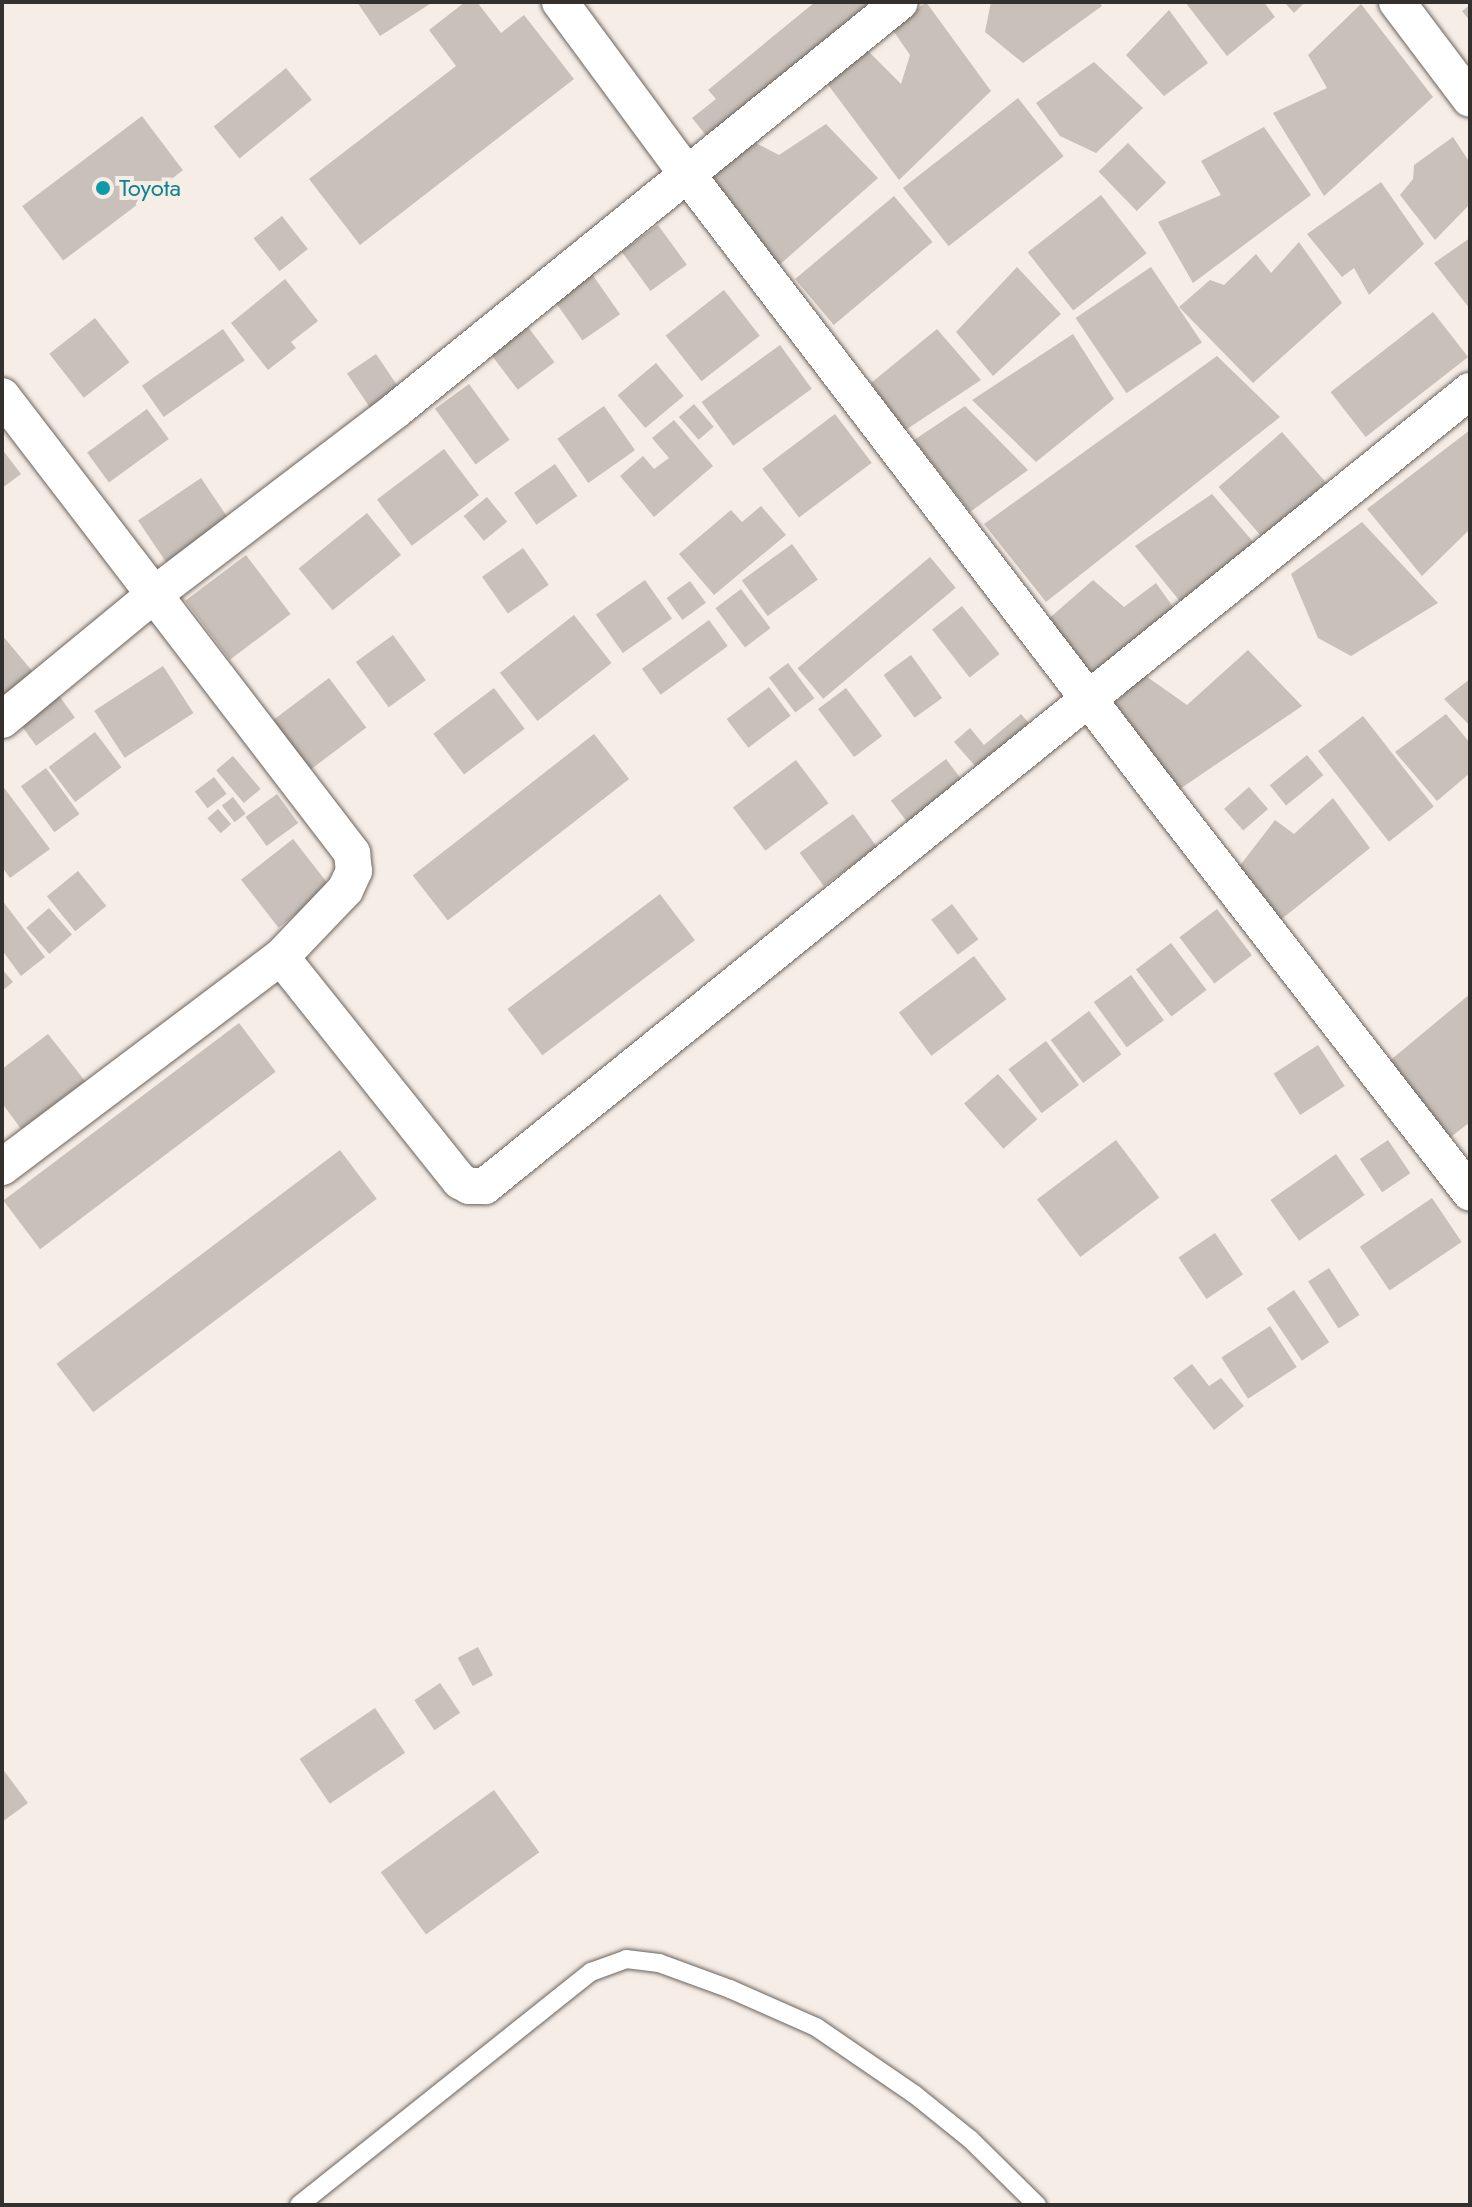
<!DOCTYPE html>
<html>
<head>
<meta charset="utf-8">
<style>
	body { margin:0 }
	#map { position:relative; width:1472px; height:2207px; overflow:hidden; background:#f6ede6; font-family:Jost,sans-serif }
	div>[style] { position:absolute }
	.building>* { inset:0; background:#c8c0b9; transform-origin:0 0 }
	.roads { filter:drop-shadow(0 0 2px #6b635d) drop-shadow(0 0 2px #6b635d) }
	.lane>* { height:18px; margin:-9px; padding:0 9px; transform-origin:9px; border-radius:9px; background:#fff }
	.street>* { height:36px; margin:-18px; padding:0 18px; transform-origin:18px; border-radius:18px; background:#fff }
	.dots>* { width:22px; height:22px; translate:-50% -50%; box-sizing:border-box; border:4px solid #f6ede6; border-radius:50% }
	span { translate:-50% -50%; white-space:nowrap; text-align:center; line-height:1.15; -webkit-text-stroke:8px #f6ede6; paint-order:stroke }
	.culture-label { font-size:24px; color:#0d838f }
	.left { translate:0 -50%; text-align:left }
	.frame { position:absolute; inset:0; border:4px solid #33302d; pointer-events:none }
</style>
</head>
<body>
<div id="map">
	<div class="building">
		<div style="clip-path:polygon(357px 2px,433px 2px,380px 36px)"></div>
		<div style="clip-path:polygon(465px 2px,477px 2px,501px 33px,524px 15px,574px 79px,360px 245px,309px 179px,456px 66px,429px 30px)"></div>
		<div style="clip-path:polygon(815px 2px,867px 2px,871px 7px,709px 139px,692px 118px,716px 99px,708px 90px)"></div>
		<div style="clip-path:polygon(926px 2px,991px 91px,899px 180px,826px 82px,864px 47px,901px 84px,910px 55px,892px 29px)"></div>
		<div style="clip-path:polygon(991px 2px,1099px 2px,1102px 6px,1023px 63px,985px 32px)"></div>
		<div style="clip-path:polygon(1185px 2px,1264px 2px,1275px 17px,1227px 56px)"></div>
		<div style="clip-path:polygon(1284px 2px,1305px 2px,1294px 13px)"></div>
		<div style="clip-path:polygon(1361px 4px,1433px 97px,1324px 196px,1273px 113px,1327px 88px,1308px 55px)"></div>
		<div style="clip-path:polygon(1470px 5px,1470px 21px,1462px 11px)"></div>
		<div style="clip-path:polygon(1169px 10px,1208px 63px,1164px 96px,1126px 55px)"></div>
		<div style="clip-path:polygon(1094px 62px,1143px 108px,1096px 153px,1060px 136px,1036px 103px)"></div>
		<div style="left:286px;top:68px;width:41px;height:93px;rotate:51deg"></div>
		<div style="left:1018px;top:98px;width:74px;height:146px;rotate:52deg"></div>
		<div style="left:142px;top:116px;width:68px;height:150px;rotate:53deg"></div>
		<div style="clip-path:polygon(826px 124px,878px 178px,777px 267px,704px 174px,746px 138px,779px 155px)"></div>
		<div style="clip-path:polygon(1264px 127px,1311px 195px,1193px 283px,1158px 222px,1221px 195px,1201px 161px)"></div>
		<div style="clip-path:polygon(1453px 137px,1470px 163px,1470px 204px,1435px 240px,1400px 195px,1413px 179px,1414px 165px)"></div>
		<div style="left:1128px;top:143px;width:55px;height:41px;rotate:46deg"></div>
		<div style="clip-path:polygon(1381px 182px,1424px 244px,1369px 295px,1354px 268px,1342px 277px,1307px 234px)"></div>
		<div style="left:1101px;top:195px;width:74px;height:93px;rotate:52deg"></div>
		<div style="left:894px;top:196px;width:60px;height:129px;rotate:50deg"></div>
		<div style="left:282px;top:216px;width:42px;height:36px;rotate:52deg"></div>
		<div style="left:658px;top:225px;width:49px;height:45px;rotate:54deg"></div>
		<div style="clip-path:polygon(1470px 238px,1470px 309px,1434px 263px)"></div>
		<div style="clip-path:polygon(1299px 242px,1342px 303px,1253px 383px,1179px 307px,1210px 280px,1224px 285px,1256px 254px,1271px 273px)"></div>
		<div style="clip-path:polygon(1017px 267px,1061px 314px,993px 376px,956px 332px)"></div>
		<div style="left:1151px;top:267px;width:91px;height:91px;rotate:56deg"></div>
		<div style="left:592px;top:274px;width:49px;height:46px;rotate:55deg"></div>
		<div style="clip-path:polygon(285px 279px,318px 321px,291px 342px,296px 348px,268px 370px,231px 323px)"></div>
		<div style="left:724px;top:290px;width:58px;height:74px;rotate:52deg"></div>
		<div style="left:1433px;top:312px;width:57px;height:130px;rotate:52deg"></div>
		<div style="left:95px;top:318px;width:56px;height:58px;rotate:52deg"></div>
		<div style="left:525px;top:323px;width:49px;height:46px;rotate:53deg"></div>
		<div style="left:223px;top:329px;width:38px;height:99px;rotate:55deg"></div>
		<div style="clip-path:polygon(937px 329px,981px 380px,904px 431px,871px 383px)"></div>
		<div style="clip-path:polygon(1073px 334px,1114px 399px,1036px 462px,972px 400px)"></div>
		<div style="left:780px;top:345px;width:54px;height:97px;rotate:54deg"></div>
		<div style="left:376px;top:354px;width:50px;height:35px;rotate:56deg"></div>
		<div style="clip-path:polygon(1217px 356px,1280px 417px,1046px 602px,984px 524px)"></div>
		<div style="left:656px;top:363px;width:43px;height:50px;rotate:50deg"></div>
		<div style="left:469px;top:384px;width:69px;height:42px;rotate:54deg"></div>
		<div style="left:694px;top:404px;width:30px;height:20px;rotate:49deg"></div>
		<div style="left:604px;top:406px;width:54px;height:57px;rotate:55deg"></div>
		<div style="clip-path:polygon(965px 406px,1028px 470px,970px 512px,914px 440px)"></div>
		<div style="left:147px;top:409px;width:37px;height:74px;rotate:54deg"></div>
		<div style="left:835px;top:414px;width:61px;height:91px;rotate:53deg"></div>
		<div style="clip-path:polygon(674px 420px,713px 466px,654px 517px,620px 476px,643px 456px,654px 469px,669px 458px,652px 438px)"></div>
		<div style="clip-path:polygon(1470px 430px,1470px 533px,1468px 531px,1422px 576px,1367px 509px)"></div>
		<div style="left:1282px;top:432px;width:72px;height:84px;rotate:49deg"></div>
		<div style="clip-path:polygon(2px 449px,21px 474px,2px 488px)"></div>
		<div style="left:444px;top:449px;width:58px;height:84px;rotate:53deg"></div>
		<div style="left:555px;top:464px;width:39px;height:50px;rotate:55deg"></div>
		<div style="left:201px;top:478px;width:57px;height:76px;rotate:56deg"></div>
		<div style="clip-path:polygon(1212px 494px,1255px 544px,1187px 610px,1135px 546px)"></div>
		<div style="left:487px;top:497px;width:32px;height:30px;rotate:51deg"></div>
		<div style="clip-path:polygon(761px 506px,786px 535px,714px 595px,679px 554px,731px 510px,742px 522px)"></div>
		<div style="left:367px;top:513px;width:54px;height:88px;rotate:51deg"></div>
		<div style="clip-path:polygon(1362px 522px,1438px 603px,1351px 656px,1318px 638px,1291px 574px)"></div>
		<div style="left:792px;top:544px;width:44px;height:62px;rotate:54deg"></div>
		<div style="left:523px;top:548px;width:45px;height:50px;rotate:55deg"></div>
		<div style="left:246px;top:555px;width:74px;height:76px;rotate:53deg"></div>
		<div style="left:930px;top:557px;width:40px;height:173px;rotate:50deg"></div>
		<div style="left:645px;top:580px;width:47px;height:60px;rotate:55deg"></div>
		<div style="clip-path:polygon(1093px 580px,1124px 607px,1156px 583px,1178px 614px,1093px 686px,1045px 622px)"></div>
		<div style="left:690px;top:581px;width:27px;height:29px;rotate:54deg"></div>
		<div style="left:741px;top:589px;width:49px;height:32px;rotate:53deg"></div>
		<div style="left:962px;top:606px;width:61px;height:38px;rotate:52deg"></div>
		<div style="left:574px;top:615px;width:61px;height:94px;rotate:52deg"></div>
		<div style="left:709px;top:620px;width:32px;height:83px;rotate:54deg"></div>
		<div style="clip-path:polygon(2px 635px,33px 672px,2px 697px)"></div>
		<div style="left:393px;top:635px;width:56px;height:46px;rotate:54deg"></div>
		<div style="clip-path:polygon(1248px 650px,1302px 706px,1174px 793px,1111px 708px,1143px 674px,1187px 705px)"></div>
		<div style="left:911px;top:655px;width:53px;height:34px;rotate:54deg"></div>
		<div style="left:788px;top:663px;width:44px;height:24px;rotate:53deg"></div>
		<div style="left:163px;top:666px;width:56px;height:82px;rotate:57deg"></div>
		<div style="left:329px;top:678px;width:62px;height:71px;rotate:53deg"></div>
		<div style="clip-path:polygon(1470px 679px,1470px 726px,1444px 699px)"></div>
		<div style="left:52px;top:686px;width:39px;height:48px;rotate:54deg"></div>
		<div style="left:769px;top:687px;width:36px;height:53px;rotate:53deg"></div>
		<div style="left:494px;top:688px;width:51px;height:76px;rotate:53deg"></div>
		<div style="left:846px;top:688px;width:60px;height:35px;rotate:53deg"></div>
		<div style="clip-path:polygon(1021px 714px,1034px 729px,992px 765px,987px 758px,976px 767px,954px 742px,970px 728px,984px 745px)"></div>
		<div style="clip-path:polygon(1446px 714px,1470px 743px,1470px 773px,1437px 801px,1395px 752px)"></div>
		<div style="left:1363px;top:716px;width:115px;height:57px;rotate:52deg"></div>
		<div style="left:95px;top:732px;width:44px;height:58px;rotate:53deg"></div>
		<div style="left:594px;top:734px;width:57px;height:230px;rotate:52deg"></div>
		<div style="left:1307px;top:755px;width:26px;height:48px;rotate:51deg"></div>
		<div style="left:233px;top:756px;width:43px;height:22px;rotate:50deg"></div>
		<div style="left:946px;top:759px;width:36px;height:69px;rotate:53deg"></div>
		<div style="left:796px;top:760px;width:54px;height:79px;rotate:53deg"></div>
		<div style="left:46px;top:768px;width:57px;height:31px;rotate:54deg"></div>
		<div style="left:214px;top:777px;width:21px;height:24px;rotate:53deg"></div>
		<div style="clip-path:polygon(2px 785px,50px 849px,10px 878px,2px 867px)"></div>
		<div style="left:1249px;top:787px;width:29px;height:33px;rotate:49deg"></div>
		<div style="left:277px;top:794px;width:36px;height:39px;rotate:54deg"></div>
		<div style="left:233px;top:797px;width:21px;height:14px;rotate:53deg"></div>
		<div style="clip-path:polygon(1333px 798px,1370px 848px,1278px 922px,1235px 872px,1275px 820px,1294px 834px)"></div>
		<div style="left:218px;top:809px;width:20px;height:14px;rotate:49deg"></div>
		<div style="left:853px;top:814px;width:41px;height:66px;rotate:54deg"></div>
		<div style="left:293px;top:839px;width:61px;height:66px;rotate:52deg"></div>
		<div style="left:78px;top:871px;width:45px;height:40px;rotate:51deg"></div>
		<div style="left:660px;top:894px;width:58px;height:191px;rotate:53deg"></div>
		<div style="clip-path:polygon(2px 900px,45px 957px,21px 976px,2px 950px)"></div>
		<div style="left:952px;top:904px;width:44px;height:26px;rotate:53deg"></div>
		<div style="left:49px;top:908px;width:35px;height:30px;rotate:49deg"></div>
		<div style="left:1217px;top:909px;width:58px;height:47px;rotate:53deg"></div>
		<div style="left:1171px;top:943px;width:59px;height:44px;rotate:53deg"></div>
		<div style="left:974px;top:956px;width:54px;height:94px;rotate:53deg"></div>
		<div style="clip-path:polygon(2px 969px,13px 982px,2px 991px)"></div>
		<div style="left:1131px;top:975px;width:56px;height:46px;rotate:54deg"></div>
		<div style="clip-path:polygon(1470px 994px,1470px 1122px,1443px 1143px,1381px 1068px)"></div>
		<div style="left:1089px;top:1011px;width:54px;height:48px;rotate:53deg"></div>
		<div style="left:239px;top:1023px;width:61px;height:295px;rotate:53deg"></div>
		<div style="clip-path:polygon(48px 1034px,85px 1081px,21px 1129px,2px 1103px,2px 1069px)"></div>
		<div style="left:1046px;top:1041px;width:55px;height:47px;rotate:53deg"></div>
		<div style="left:1318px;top:1045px;width:49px;height:53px;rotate:57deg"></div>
		<div style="left:998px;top:1074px;width:60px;height:45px;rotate:49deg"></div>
		<div style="left:1116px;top:1140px;width:72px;height:99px;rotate:53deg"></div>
		<div style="left:1388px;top:1140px;width:40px;height:34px;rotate:56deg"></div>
		<div style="left:340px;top:1150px;width:61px;height:355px;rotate:53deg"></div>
		<div style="left:1336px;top:1154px;width:50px;height:80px;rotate:55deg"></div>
		<div style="left:1432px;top:1198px;width:53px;height:87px;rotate:56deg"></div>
		<div style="left:1215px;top:1233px;width:50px;height:44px;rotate:56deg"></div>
		<div style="left:1329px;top:1268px;width:56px;height:25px;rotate:57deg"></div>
		<div style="left:1294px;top:1290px;width:63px;height:33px;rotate:56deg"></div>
		<div style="left:1270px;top:1326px;width:49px;height:58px;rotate:57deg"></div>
		<div style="clip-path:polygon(1192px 1364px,1209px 1386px,1221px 1378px,1244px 1406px,1214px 1430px,1173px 1378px)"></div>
		<div style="left:478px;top:1647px;width:32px;height:23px;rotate:62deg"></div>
		<div style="left:440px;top:1683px;width:36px;height:31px;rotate:56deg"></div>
		<div style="left:375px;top:1708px;width:54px;height:91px;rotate:56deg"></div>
		<div style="clip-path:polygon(2px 1768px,28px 1803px,2px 1822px)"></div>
		<div style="left:494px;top:1790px;width:77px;height:140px;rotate:54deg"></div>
	</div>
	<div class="roads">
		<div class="lane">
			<div style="left:299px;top:2205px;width:374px;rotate:-38.6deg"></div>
			<div style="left:591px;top:1972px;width:37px;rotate:-20deg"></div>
			<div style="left:626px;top:1959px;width:33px;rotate:7deg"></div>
			<div style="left:659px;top:1963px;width:76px;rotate:20.1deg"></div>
			<div style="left:730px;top:1989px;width:94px;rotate:23.8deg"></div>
			<div style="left:816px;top:2027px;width:119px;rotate:34.4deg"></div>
			<div style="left:914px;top:2094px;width:73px;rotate:38.9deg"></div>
			<div style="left:971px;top:2140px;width:93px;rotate:44.6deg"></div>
		</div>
		<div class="street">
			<div style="left:560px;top:2px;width:214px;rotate:53.6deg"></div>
			<div style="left:687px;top:174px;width:797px;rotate:52.6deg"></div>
			<div style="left:1171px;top:807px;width:488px;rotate:52.2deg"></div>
			<div style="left:1397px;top:2px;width:121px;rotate:53deg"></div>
			<div style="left:2px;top:396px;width:576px;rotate:52.55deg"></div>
			<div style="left:352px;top:853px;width:18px;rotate:84deg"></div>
			<div style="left:354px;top:871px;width:21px;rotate:115deg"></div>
			<div style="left:345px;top:890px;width:93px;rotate:133.7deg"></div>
			<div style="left:2px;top:720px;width:200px;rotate:-39.5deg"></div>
			<div style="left:156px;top:593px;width:302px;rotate:-37.3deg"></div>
			<div style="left:396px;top:410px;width:648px;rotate:-38.99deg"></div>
			<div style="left:2px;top:1167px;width:349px;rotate:-37deg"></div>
			<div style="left:281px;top:957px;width:287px;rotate:51.4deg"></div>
			<div style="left:460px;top:1181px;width:10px;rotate:29deg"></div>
			<div style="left:469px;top:1186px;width:16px"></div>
			<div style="left:485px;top:1186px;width:1266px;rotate:-38.91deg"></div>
		</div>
	</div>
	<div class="dots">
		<div style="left:103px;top:188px;background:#0f9aa8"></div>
	</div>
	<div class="culture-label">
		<span class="left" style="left:119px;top:188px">Toyota</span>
	</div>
	<div class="frame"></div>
</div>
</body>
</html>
